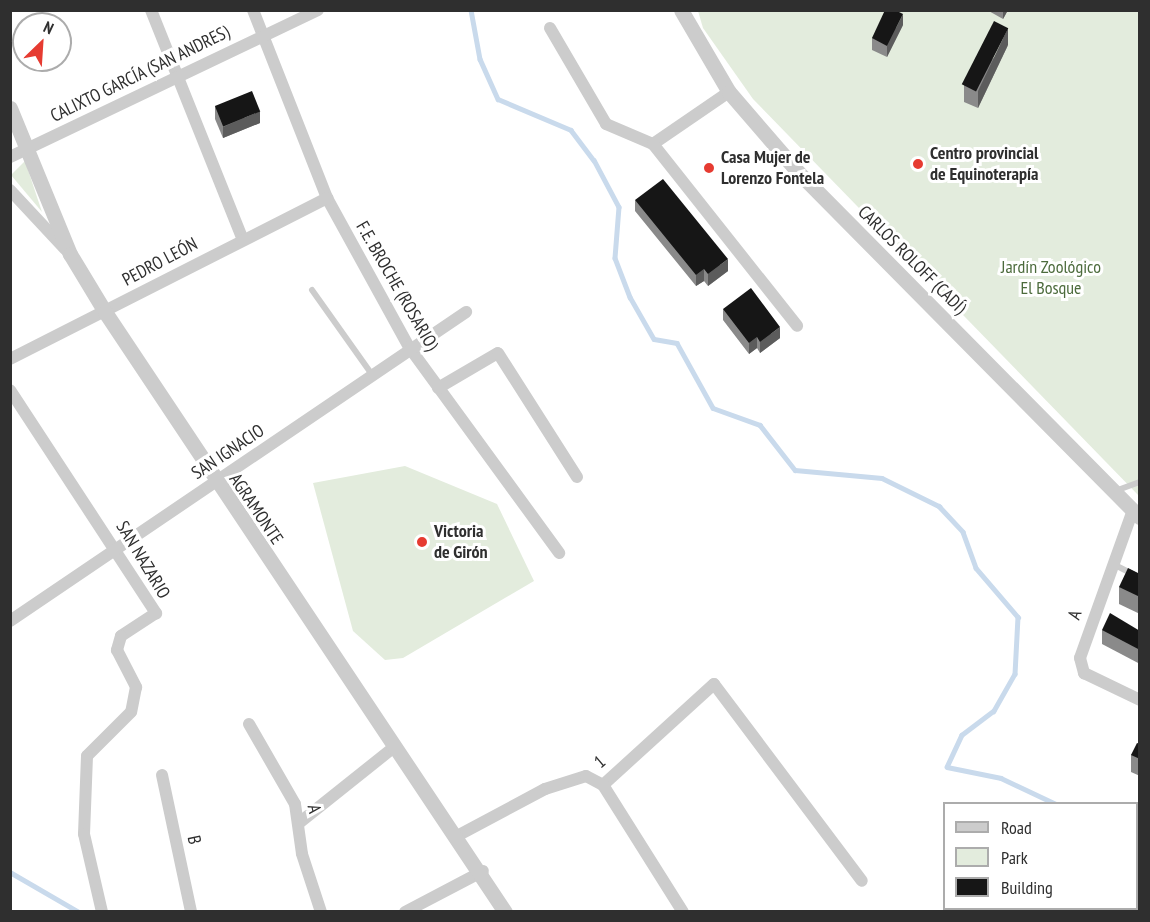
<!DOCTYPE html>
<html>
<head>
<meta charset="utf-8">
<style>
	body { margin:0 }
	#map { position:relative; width:1150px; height:922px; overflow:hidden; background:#fff; font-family:"PT Sans Narrow",sans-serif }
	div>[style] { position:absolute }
	.green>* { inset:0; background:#e3ecdd }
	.stream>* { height:4.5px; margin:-2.25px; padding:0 2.25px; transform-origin:2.25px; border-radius:2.25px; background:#c9daec }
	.service>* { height:6px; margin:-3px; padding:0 3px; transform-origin:3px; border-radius:3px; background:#ccc }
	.minor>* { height:12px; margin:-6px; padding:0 6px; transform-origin:6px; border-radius:6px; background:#ccc }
	.tertiary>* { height:15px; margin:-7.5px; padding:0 7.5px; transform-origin:7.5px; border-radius:7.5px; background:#ccc }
	.wall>* { inset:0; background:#8a8a8a }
	.shaded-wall>* { inset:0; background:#5c5c5c }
	.building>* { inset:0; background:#161616; transform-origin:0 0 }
	.dots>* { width:16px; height:16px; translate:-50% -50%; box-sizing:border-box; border:3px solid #fff; border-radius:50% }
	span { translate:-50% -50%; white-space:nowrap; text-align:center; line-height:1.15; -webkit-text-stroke:6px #fff; paint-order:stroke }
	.street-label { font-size:18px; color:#2f2f2f }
	.poi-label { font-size:18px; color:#2f2f2f; font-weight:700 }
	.left { translate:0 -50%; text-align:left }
	.park-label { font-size:18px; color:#4c6b3c }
	.frame { position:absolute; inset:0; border:12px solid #2f2f2f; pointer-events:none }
	.legend { position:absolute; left:943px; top:802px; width:195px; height:108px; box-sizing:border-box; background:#fff; border:2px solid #acacac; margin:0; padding:8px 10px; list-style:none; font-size:18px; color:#2f2f2f }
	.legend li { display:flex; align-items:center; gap:12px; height:30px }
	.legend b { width:30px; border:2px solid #acacac }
	.north { position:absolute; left:12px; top:12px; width:60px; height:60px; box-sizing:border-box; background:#fff; border:2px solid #acacac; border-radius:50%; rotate:25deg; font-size:16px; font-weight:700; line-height:24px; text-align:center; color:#2f2f2f }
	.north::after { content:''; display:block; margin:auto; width:21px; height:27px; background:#e63b31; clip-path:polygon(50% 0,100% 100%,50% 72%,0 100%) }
</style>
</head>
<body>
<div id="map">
	<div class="green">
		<div style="clip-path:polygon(698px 11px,1139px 11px,1139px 496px,753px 99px,703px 28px)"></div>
		<div style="clip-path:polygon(25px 161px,42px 212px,11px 175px)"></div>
		<div style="clip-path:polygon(405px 466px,497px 504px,534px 581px,403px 658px,385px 660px,353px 631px,313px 483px)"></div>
	</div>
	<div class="stream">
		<div style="left:471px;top:10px;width:50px;rotate:79.6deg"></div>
		<div style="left:480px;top:59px;width:44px;rotate:65.8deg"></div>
		<div style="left:498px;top:99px;width:79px;rotate:23deg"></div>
		<div style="left:571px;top:130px;width:38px;rotate:53deg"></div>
		<div style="left:594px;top:160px;width:53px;rotate:62deg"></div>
		<div style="left:619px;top:207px;width:51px;rotate:94.5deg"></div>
		<div style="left:615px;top:258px;width:42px;rotate:69deg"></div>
		<div style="left:630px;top:297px;width:48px;rotate:60.3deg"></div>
		<div style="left:654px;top:339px;width:23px;rotate:10deg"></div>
		<div style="left:677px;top:343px;width:74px;rotate:61deg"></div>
		<div style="left:713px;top:408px;width:50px;rotate:19.9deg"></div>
		<div style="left:760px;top:425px;width:57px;rotate:52.1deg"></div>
		<div style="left:795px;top:470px;width:87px;rotate:5.3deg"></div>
		<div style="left:882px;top:478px;width:64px;rotate:26.2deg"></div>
		<div style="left:939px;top:506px;width:35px;rotate:47deg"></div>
		<div style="left:963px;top:532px;width:38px;rotate:70deg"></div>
		<div style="left:976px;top:568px;width:65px;rotate:49.4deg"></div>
		<div style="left:1018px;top:617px;width:57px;rotate:93deg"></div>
		<div style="left:1015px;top:674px;width:43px;rotate:119.6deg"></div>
		<div style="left:994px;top:711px;width:40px;rotate:143deg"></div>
		<div style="left:962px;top:735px;width:35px;rotate:115deg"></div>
		<div style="left:947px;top:767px;width:55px;rotate:11.5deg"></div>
		<div style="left:1001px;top:778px;width:61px;rotate:25.3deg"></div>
		<div style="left:10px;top:872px;width:80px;rotate:30.1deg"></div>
		<div style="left:987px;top:908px;width:5px;rotate:53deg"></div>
	</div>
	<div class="service">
		<div style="left:312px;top:290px;width:102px;rotate:54.6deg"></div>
		<div style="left:1115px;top:491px;width:27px;rotate:-20deg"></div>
		<div style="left:1113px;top:564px;width:30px;rotate:27deg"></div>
	</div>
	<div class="minor">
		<div style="left:151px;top:10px;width:245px;rotate:68.2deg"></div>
		<div style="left:253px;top:10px;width:202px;rotate:68.5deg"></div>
		<div style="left:327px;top:198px;width:170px;rotate:61.2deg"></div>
		<div style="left:409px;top:347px;width:255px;rotate:53.9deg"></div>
		<div style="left:550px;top:28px;width:111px;rotate:59.7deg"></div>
		<div style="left:606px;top:124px;width:51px;rotate:23.1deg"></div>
		<div style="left:653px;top:144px;width:92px;rotate:-34.4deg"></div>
		<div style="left:653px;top:144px;width:232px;rotate:51.6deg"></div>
		<div style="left:10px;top:157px;width:341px;rotate:-25.5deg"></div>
		<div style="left:10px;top:190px;width:81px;rotate:47deg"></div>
		<div style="left:10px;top:359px;width:356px;rotate:-26.9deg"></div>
		<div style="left:438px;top:388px;width:69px;rotate:-30.3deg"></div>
		<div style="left:498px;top:353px;width:147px;rotate:57.5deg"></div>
		<div style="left:10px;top:390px;width:267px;rotate:56.8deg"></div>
		<div style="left:156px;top:613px;width:42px;rotate:146.7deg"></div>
		<div style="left:121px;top:636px;width:15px;rotate:106deg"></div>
		<div style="left:117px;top:650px;width:42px;rotate:62.8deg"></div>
		<div style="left:136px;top:687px;width:25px;rotate:101deg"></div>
		<div style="left:131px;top:712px;width:62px;rotate:135deg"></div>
		<div style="left:87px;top:756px;width:78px;rotate:92.2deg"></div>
		<div style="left:84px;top:834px;width:80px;rotate:77deg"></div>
		<div style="left:1133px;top:510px;width:157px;rotate:109.7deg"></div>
		<div style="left:1080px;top:658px;width:16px;rotate:75deg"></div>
		<div style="left:1084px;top:673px;width:62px;rotate:25.7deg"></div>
		<div style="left:10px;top:621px;width:551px;rotate:-34.12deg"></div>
		<div style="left:249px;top:724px;width:92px;rotate:60.1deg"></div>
		<div style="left:295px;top:804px;width:50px;rotate:82deg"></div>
		<div style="left:302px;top:854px;width:61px;rotate:71.9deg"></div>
		<div style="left:162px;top:775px;width:140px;rotate:78deg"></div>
		<div style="left:603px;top:785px;width:150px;rotate:-42.3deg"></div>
		<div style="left:714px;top:684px;width:246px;rotate:53.1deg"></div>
		<div style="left:299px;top:823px;width:120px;rotate:-38.6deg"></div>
		<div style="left:457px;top:836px;width:100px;rotate:-28.1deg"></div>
		<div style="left:545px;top:789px;width:43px;rotate:-17.6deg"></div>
		<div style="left:586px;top:776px;width:19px;rotate:28deg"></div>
		<div style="left:603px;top:785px;width:150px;rotate:57.8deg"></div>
		<div style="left:405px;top:912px;width:88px;rotate:-27.7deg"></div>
	</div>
	<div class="tertiary">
		<div style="left:681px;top:10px;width:95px;rotate:59.7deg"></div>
		<div style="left:729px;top:92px;width:107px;rotate:49.2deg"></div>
		<div style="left:799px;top:173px;width:484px;rotate:45.3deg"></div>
		<div style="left:10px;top:108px;width:158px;rotate:67.7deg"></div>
		<div style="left:70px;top:254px;width:68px;rotate:58.9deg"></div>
		<div style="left:105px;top:312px;width:721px;rotate:56.31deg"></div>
	</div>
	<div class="wall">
		<div style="clip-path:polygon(987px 10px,1008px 10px,1003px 19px)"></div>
		<div style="clip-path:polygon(903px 25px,887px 57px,872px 50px,872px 38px)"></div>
		<div style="clip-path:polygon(1008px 45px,978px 108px,964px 102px,964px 85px)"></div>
		<div style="clip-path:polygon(215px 107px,260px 123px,223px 138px,215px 119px)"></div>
		<div style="clip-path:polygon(635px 200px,728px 271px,708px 286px,704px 281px,696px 286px,635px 211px)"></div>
		<div style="clip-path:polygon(723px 309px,780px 338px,760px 353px,757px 348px,749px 354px,723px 320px)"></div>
		<div style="clip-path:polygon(1140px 574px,1140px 614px,1119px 604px,1119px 587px)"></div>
		<div style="clip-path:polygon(1102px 630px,1140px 631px,1140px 664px,1102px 644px)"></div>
		<div style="clip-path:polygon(1140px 744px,1140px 776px,1131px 772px,1131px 755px)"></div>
		<div style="clip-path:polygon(1121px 909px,1134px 909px,1133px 912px,1127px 912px)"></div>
	</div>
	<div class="shaded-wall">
		<div style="clip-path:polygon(1003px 10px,1008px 10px,1003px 19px)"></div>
		<div style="clip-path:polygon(903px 14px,903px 25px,887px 57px,887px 46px)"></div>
		<div style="clip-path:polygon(1008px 28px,1008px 45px,978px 108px,978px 91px)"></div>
		<div style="clip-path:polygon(260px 111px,260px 123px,223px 138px,223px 127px)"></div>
		<div style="clip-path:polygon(728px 259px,728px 271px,708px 286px,708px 274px)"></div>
		<div style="clip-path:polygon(704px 269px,704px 281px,696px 286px,696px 275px)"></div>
		<div style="clip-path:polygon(780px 327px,780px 338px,760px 353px,760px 342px)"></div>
		<div style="clip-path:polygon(757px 337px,757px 348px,749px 354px,749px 343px)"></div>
		<div style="clip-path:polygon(1138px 888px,1138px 900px,1137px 904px,1137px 892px)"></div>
	</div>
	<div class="building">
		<div style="clip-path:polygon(885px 10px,895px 10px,903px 14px,887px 46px,872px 38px)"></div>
		<div style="left:994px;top:21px;width:16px;height:71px;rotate:27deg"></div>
		<div style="left:252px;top:91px;width:22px;height:40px;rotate:68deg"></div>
		<div style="clip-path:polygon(663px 179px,728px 259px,708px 274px,704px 269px,696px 275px,635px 200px)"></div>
		<div style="clip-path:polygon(751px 288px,780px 327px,760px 342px,757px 337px,749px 343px,723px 309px)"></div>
		<div style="clip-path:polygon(1128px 568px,1140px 574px,1140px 597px,1119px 587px)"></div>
		<div style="clip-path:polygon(1110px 613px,1140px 631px,1140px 650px,1102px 630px)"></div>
		<div style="clip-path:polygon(1137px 743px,1140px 744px,1140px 759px,1131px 755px)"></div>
		<div style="clip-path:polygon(1137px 866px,1140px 867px,1140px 889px,1138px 888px,1137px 892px)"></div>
	</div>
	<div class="dots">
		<div style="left:918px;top:164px;background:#e63b31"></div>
		<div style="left:709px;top:168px;background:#e63b31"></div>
		<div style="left:422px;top:542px;background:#e63b31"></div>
	</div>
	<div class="street-label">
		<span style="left:140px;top:74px;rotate:-26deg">CALIXTO GARCÍA (SAN ANDRES)</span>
		<span style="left:912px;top:260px;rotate:45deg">CARLOS ROLOFF (CADÍ)</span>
		<span style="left:160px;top:262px;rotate:-28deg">PEDRO LEÓN</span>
		<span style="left:397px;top:286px;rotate:60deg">F.E. BROCHE (ROSARIO)</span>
		<span style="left:228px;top:452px;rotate:-34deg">SAN IGNACIO</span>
		<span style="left:256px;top:509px;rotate:56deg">AGRAMONTE</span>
		<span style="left:143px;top:560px;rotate:59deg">SAN NAZARIO</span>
		<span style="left:1075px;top:615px;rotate:-71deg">A</span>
		<span style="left:600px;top:762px;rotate:-40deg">1</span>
		<span style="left:314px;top:809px;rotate:77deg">A</span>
		<span style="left:194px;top:840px;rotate:78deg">B</span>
	</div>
	<div class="poi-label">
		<span class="left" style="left:930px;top:164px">Centro provincial<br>de Equinoterapía</span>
		<span class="left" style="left:721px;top:168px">Casa Mujer de<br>Lorenzo Fontela</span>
		<span class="left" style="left:434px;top:542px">Victoria<br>de Girón</span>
	</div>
	<div class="park-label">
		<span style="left:1051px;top:278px">Jardín Zoológico<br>El Bosque</span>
	</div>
	<div class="frame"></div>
	<ul class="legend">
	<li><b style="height:8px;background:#ccc"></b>Road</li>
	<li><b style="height:16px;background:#e3ecdd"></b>Park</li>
	<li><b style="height:16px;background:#161616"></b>Building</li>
	</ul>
	<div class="north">N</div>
</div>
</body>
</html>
